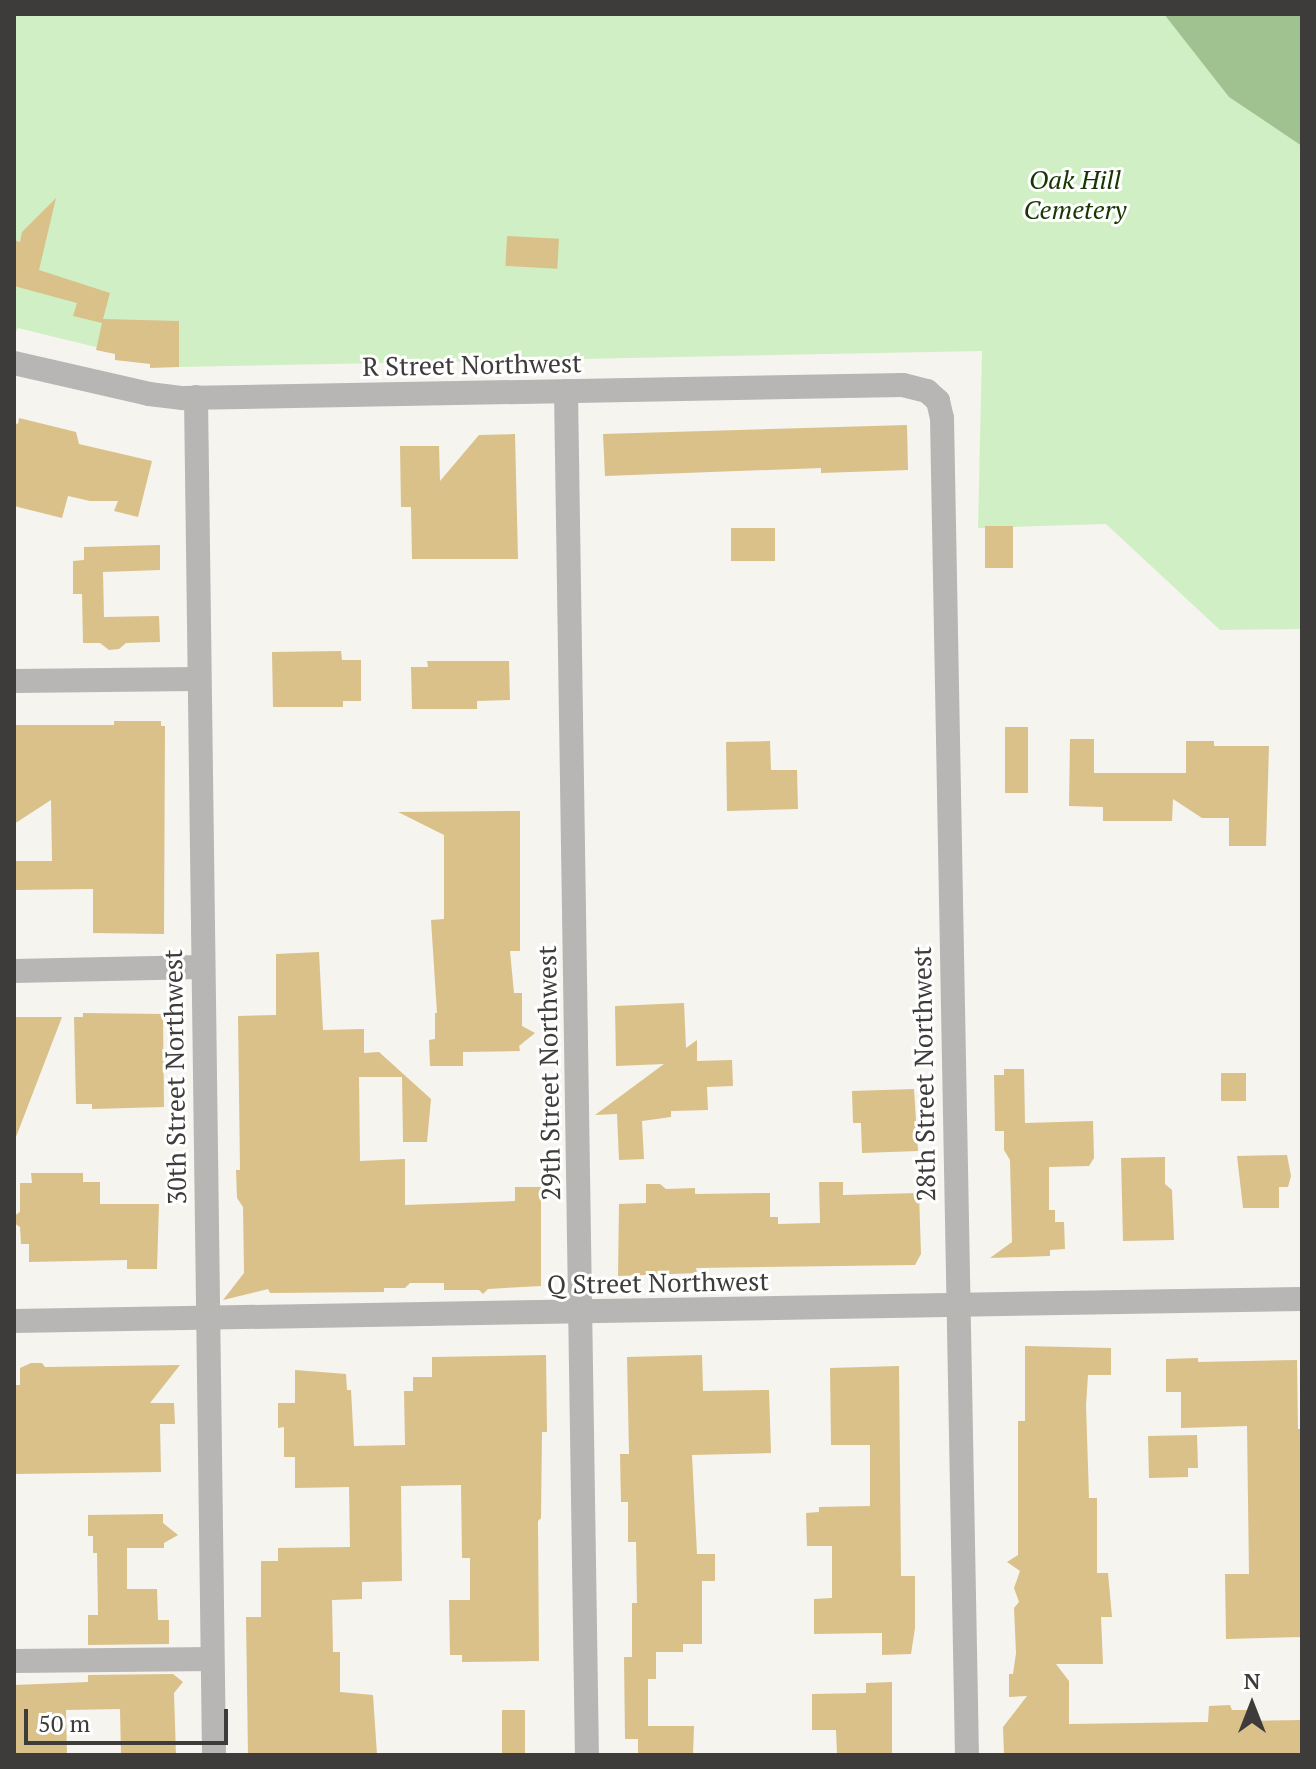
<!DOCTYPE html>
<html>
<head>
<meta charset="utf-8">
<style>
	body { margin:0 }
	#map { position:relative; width:1316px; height:1769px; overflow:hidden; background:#f6f4ee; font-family:"PT Serif",serif }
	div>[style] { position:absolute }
	.green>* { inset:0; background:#d1efc5 }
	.forest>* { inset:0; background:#a0c290 }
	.building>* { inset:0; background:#d9c189; transform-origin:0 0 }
	.minor>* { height:24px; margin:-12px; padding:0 12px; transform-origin:12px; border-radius:12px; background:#b8b5b5 }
	.tertiary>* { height:24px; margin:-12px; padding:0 12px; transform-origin:12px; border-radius:12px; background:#b8b5b5 }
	span { translate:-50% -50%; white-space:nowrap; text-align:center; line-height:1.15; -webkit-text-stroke:6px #fff; paint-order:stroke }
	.park-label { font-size:26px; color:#173602; font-style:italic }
	.street-label { font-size:26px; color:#3d3c3a }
	.frame { position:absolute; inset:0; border:16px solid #3d3c3a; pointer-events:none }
	.north { position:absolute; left:1212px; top:1665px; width:80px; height:80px; -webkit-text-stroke:6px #fff; paint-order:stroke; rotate:0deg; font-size:22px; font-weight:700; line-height:32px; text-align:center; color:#3d3c3a }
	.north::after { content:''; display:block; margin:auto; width:28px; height:36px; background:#3d3c3a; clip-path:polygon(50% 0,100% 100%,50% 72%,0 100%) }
	.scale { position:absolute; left:24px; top:1709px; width:204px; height:36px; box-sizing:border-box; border:4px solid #3d3c3a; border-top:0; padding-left:10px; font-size:24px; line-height:28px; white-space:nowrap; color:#3d3c3a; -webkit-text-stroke:6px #fff; paint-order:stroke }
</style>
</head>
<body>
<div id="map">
	<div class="green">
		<div style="clip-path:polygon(14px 14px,1302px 14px,1302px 629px,1220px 630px,1106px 524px,978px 528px,982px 351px,177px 367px,18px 328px,14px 334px)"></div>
	</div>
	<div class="forest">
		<div style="clip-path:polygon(1164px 14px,1302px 14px,1302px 146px,1229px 97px)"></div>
	</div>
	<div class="building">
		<div style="clip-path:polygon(56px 198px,39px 270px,110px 293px,103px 319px,179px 321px,179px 367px,150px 368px,150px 364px,115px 360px,115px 354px,96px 350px,102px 323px,73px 316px,77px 303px,14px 286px,14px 240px,20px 242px,22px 232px)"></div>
		<div style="left:507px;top:236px;width:52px;height:30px;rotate:3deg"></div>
		<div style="clip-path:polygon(19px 418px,76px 432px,79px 444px,152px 461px,138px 517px,114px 511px,118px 501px,90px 501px,68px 496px,62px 518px,14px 506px,14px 423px,18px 424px)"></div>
		<div style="clip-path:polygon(907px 425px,908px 470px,821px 473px,821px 468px,605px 476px,603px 434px)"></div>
		<div style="clip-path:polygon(515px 434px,518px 559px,412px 559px,411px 507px,401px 507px,400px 446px,439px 446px,440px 481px,479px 435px)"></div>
		<div style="left:1013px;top:526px;width:42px;height:28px;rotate:90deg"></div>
		<div style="left:775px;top:528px;width:33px;height:44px;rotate:90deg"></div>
		<div style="clip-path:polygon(160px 545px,160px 570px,103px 572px,104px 617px,159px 616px,160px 642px,126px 643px,119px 649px,109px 650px,100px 643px,83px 643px,82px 594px,73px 594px,73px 561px,84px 560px,84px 547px)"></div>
		<div style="clip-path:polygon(341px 651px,342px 660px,361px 660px,361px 701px,343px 701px,343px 707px,273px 707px,272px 652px)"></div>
		<div style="clip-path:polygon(427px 661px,509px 661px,510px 700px,477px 701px,477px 709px,412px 709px,411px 667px,428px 667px)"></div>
		<div style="clip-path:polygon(114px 721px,161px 721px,161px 726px,165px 726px,164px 934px,93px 933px,93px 889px,14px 890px,14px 861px,52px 861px,51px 800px,14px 824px,14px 725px,114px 725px)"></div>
		<div style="left:1005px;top:727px;width:23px;height:66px"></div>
		<div style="clip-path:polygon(1070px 739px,1094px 739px,1094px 773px,1186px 773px,1186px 741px,1214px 741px,1214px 746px,1269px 746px,1266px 846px,1229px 846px,1229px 818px,1202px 818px,1173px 799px,1172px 821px,1103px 821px,1103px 807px,1069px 806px)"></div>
		<div style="clip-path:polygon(770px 741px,771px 770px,797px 770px,798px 809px,727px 811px,726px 742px)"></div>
		<div style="clip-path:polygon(520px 811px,520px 951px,510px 951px,514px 993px,522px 993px,522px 1026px,535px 1033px,519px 1046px,520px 1051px,463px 1052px,463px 1066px,430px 1066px,429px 1040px,435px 1039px,435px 1013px,437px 1013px,431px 920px,444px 919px,444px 835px,398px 812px)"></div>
		<div style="clip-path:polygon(319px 952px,323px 1030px,364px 1029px,364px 1053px,379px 1052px,431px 1099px,427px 1142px,403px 1142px,402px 1077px,359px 1077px,360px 1161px,405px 1159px,405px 1205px,515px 1201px,515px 1187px,541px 1187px,541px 1286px,488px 1289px,483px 1294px,479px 1290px,444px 1290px,444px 1283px,410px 1283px,405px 1288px,384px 1288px,384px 1292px,270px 1293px,268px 1289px,223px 1300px,244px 1273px,243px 1207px,237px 1198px,236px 1170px,240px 1170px,238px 1016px,276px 1015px,276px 954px)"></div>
		<div style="clip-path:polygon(684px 1003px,686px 1048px,697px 1040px,697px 1061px,732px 1060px,733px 1086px,707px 1087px,708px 1110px,671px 1111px,671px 1117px,642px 1121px,644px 1159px,619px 1160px,617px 1114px,595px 1115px,664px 1064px,616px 1066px,615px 1006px)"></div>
		<div style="clip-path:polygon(83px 1013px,163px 1014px,164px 1107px,92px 1109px,92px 1104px,76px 1104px,74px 1017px,83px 1017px)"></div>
		<div style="clip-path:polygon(14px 1017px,62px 1017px,16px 1137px,14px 1137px)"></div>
		<div style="clip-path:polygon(1004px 1069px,1024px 1069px,1025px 1123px,1093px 1121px,1094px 1158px,1089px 1166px,1049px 1167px,1049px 1210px,1055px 1210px,1055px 1222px,1064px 1222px,1065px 1249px,1050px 1250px,1050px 1256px,990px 1258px,1012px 1242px,1010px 1160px,1004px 1150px,1004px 1131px,995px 1131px,994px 1075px,1004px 1075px)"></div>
		<div style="left:1221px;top:1073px;width:25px;height:28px"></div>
		<div style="clip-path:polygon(914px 1089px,918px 1151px,862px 1153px,861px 1123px,853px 1123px,852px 1091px)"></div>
		<div style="clip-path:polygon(1287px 1155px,1291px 1176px,1288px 1187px,1279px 1187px,1279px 1208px,1243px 1208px,1237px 1156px)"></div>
		<div style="clip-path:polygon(1165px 1157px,1165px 1184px,1172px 1190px,1174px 1240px,1123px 1241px,1121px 1158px)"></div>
		<div style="clip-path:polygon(31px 1173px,83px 1173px,83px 1182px,100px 1182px,100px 1204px,159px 1204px,157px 1269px,127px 1269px,127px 1260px,29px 1262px,29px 1244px,21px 1244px,20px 1227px,14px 1223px,14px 1216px,20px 1212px,20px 1183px,32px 1183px)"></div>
		<div style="clip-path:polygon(819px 1182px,843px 1182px,843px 1195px,919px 1193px,921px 1254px,915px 1265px,696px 1268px,697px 1273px,618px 1276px,619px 1204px,646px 1203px,646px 1184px,660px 1184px,666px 1189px,695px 1188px,695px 1194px,770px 1193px,770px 1217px,778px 1217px,778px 1224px,820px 1223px)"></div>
		<div style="clip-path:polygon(1025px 1346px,1111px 1348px,1111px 1375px,1088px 1375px,1086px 1405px,1089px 1498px,1097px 1498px,1097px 1573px,1108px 1573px,1112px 1617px,1101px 1617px,1103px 1664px,1056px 1664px,1069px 1681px,1069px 1724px,1208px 1722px,1209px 1706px,1230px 1705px,1232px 1710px,1247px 1710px,1247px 1721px,1302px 1720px,1302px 1755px,1004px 1755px,1003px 1727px,1027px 1696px,1009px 1697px,1009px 1674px,1013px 1674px,1016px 1653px,1014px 1608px,1019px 1602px,1014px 1588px,1020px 1571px,1007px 1562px,1018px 1555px,1018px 1421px,1025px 1421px)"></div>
		<div style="clip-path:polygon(546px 1355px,547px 1432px,542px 1432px,541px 1518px,538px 1521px,539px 1661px,462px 1662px,462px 1655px,450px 1655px,449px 1600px,470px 1600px,470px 1558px,462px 1558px,461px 1485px,401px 1486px,402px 1581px,362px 1582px,362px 1599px,332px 1600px,333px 1652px,340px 1652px,340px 1692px,373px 1695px,377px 1755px,248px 1755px,246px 1617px,261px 1617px,261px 1561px,278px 1561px,278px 1548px,350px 1547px,349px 1487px,295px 1488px,295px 1457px,284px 1457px,284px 1427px,278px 1428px,278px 1403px,295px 1403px,295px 1370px,346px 1374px,347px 1390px,351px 1390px,354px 1446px,405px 1445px,404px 1391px,413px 1391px,413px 1377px,432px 1377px,432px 1357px)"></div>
		<div style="clip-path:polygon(702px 1355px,703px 1391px,769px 1390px,771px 1453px,692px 1455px,697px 1554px,715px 1554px,715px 1581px,702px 1581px,702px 1644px,683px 1644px,683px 1652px,656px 1652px,656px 1679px,648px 1679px,648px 1726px,694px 1726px,693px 1755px,638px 1755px,638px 1739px,625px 1739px,624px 1657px,632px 1657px,632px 1603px,637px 1603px,636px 1542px,628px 1542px,628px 1502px,621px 1502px,620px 1454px,629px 1454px,627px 1357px)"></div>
		<div style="clip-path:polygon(1198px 1358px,1198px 1362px,1297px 1360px,1298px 1429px,1302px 1429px,1302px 1637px,1226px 1639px,1225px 1574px,1249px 1574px,1247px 1426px,1181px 1428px,1181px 1392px,1166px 1392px,1166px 1359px)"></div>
		<div style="clip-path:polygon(31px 1363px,42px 1363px,45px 1367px,180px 1365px,150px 1403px,174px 1403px,175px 1424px,160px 1424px,161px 1472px,14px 1474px,14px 1385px,20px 1385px,20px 1368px)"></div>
		<div style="clip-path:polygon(899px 1366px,901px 1576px,915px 1576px,915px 1628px,911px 1654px,882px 1655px,882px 1633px,814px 1634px,814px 1599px,832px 1598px,832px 1546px,807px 1546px,806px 1513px,819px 1512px,819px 1507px,870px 1506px,870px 1445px,831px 1445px,830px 1368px)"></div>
		<div style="clip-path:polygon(1197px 1435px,1198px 1468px,1188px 1468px,1188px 1477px,1149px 1478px,1148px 1436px)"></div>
		<div style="clip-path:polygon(163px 1514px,163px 1523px,178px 1535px,164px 1543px,164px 1548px,127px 1548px,127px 1589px,157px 1589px,158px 1620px,169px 1620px,169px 1644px,88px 1645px,88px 1615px,98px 1615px,97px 1553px,93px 1553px,93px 1536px,88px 1536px,88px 1515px)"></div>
		<div style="clip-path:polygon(173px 1674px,183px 1682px,174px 1693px,176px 1755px,121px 1755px,120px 1709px,66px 1710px,67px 1755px,14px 1755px,14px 1685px,88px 1682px,88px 1675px)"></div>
		<div style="clip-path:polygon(892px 1682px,892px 1755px,837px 1755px,836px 1730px,812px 1730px,812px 1694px,866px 1693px,866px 1683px)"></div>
		<div style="left:502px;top:1710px;width:23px;height:45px"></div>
	</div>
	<div class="minor">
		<div style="left:14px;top:363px;width:139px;rotate:12.9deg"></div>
		<div style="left:149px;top:394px;width:34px;rotate:7deg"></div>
		<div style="left:183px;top:398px;width:720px;rotate:-1.03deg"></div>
		<div style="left:903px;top:385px;width:25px;rotate:14deg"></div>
		<div style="left:927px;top:391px;width:15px;rotate:42deg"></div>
		<div style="left:938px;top:401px;width:17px;rotate:77deg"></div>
		<div style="left:942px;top:418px;width:1337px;rotate:88.93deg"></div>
		<div style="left:566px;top:391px;width:1364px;rotate:89.12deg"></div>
		<div style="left:196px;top:397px;width:1358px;rotate:89.24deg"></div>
		<div style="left:14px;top:681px;width:183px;rotate:-0.6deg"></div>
		<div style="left:14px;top:971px;width:188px;rotate:-1.2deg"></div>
		<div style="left:14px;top:1661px;width:198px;rotate:-0.6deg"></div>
	</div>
	<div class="tertiary">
		<div style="left:14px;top:1321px;width:1288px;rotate:-0.98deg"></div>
	</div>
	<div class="park-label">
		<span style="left:1075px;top:195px">Oak Hill<br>Cemetery</span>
	</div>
	<div class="street-label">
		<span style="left:472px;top:365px;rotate:-1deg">R Street Northwest</span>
		<span style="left:549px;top:1073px;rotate:-91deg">29th Street Northwest</span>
		<span style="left:924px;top:1074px;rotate:-91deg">28th Street Northwest</span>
		<span style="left:175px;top:1077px;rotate:-91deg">30th Street Northwest</span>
		<span style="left:658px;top:1283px;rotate:-1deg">Q Street Northwest</span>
	</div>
	<div class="frame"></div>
	<div class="north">N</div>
	<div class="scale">50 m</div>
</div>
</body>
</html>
